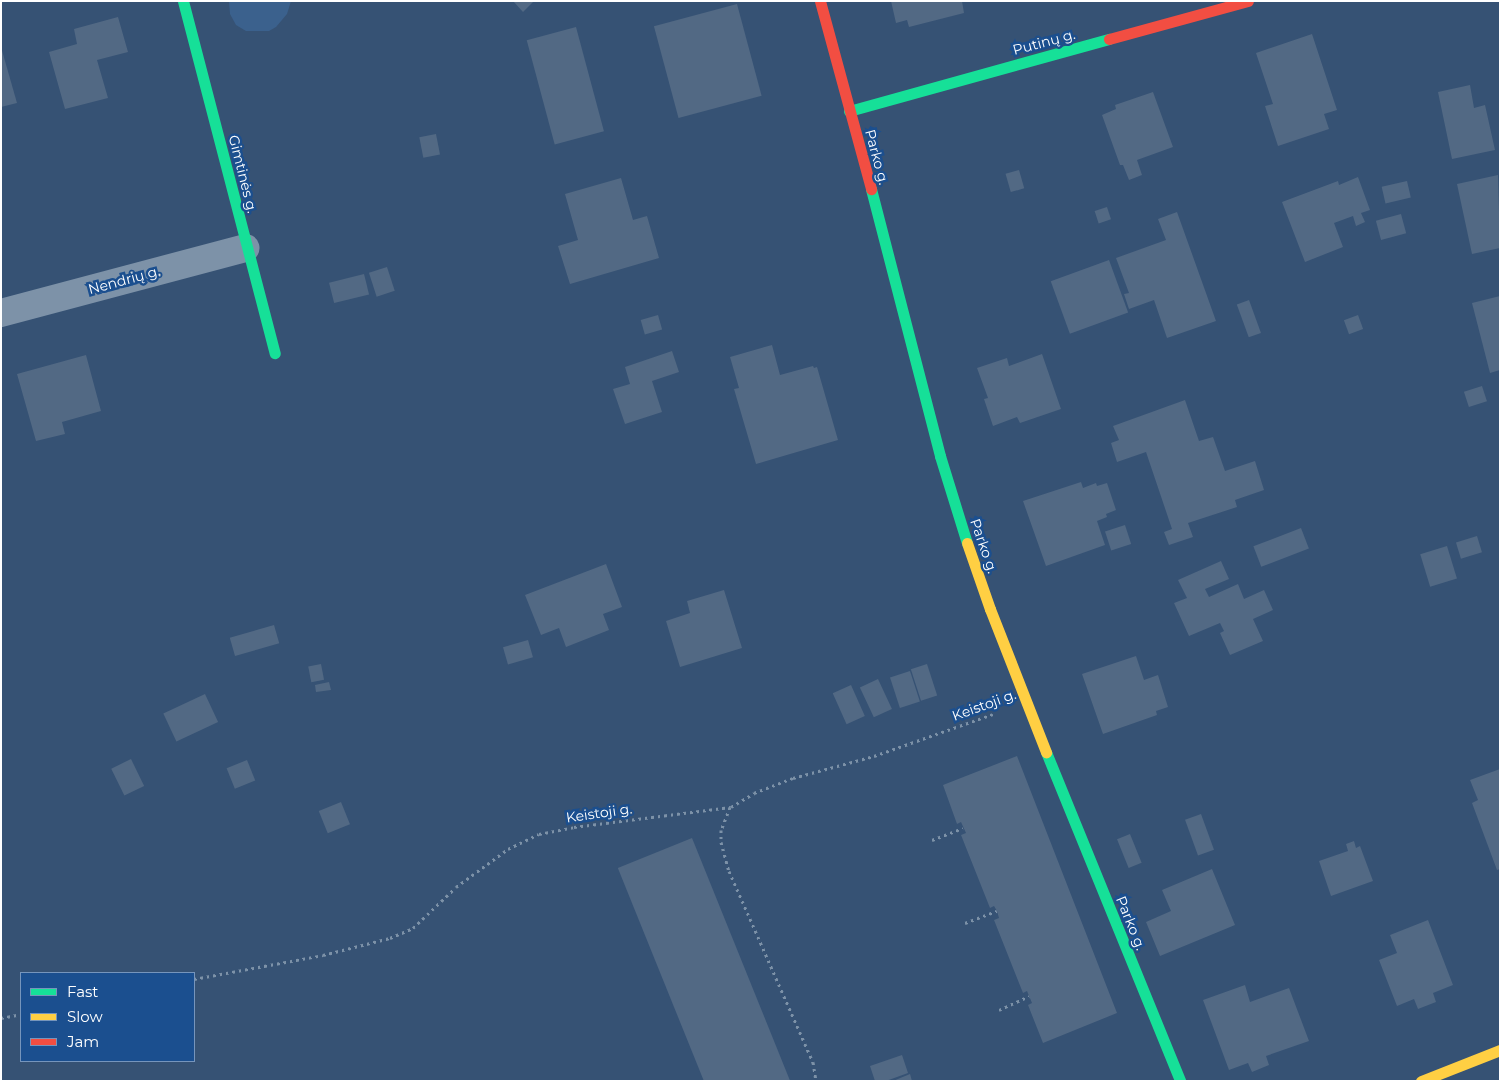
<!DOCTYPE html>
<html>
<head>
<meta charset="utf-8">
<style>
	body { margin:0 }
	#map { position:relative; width:1501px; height:1082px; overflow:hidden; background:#365274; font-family:Montserrat,sans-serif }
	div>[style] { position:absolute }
	.water>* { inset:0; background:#3b618d }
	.building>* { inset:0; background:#526984; transform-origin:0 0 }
	.path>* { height:3px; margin-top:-1.5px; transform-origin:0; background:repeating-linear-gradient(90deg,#7d92a8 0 2.5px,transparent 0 6.5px) }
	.street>* { height:28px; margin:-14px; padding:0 14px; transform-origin:14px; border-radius:14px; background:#7d92a8 }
	.fast>* { height:11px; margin:-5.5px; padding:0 5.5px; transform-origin:5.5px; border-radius:5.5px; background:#16e098 }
	.slow>* { height:11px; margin:-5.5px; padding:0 5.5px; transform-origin:5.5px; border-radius:5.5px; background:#ffcf43 }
	.jam>* { height:11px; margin:-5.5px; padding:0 5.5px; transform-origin:5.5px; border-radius:5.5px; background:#f24e42 }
	span { translate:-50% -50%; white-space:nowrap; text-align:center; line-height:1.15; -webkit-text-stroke:5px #1b4f8f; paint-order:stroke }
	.street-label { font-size:14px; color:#fff }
	.frame { position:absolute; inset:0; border:2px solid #fff; pointer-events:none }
	.legend { position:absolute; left:20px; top:972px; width:175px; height:90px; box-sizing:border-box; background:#1b4f8f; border:1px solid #7695bc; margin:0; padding:6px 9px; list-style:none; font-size:15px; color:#fff }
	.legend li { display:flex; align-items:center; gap:10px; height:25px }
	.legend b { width:25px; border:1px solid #7695bc }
</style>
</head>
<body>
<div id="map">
	<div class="water">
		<div style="clip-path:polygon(229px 1px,291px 1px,287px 14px,276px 27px,269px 31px,246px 31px,236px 25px,230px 14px)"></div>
	</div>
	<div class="building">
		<div style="clip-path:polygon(513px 1px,534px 1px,523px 12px)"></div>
		<div style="clip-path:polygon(891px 1px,962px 1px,964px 13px,909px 27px,907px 20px,896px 23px)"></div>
		<div style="left:737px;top:4px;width:95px;height:86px;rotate:75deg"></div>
		<div style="clip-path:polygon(118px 17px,128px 52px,97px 60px,108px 98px,65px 109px,49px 52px,77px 44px,74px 29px)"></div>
		<div style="left:576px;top:27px;width:108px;height:51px;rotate:75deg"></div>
		<div style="clip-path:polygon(1312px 34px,1337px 110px,1324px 114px,1329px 129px,1278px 146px,1265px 106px,1273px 104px,1256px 53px)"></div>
		<div style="clip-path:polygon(1px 47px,17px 103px,1px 107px)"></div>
		<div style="clip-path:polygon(1470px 85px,1474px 108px,1485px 105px,1495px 150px,1452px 159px,1438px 92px)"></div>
		<div style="clip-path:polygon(1153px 92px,1173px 147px,1137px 160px,1142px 175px,1129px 180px,1123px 165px,1120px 165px,1102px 115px,1116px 109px,1115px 105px)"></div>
		<div style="left:436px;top:134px;width:21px;height:17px;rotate:79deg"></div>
		<div style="left:1019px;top:170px;width:19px;height:14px;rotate:74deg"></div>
		<div style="clip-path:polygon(1498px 175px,1500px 248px,1472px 254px,1457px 184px)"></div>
		<div style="clip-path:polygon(1358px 177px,1370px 210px,1361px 213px,1365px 222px,1356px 226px,1353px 216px,1334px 223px,1343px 247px,1305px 262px,1282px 202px,1338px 181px,1339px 185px)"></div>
		<div style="clip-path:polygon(621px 178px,633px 220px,647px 216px,659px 258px,570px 284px,558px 246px,578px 240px,565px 194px)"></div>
		<div style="left:1407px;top:181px;width:17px;height:26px;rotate:77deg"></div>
		<div style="left:1107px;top:207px;width:13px;height:13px;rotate:72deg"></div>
		<div style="clip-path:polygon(1177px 212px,1216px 321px,1167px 338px,1154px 300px,1129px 309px,1124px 294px,1129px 293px,1116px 258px,1166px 240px,1158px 219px)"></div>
		<div style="left:1401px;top:214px;width:20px;height:26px;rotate:75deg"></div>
		<div style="left:1109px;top:260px;width:56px;height:62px;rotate:70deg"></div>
		<div style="left:387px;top:267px;width:25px;height:19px;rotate:72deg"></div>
		<div style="left:364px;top:274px;width:21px;height:36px;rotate:76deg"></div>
		<div style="clip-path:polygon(1500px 296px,1500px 370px,1490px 373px,1472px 303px)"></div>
		<div style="left:1249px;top:300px;width:35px;height:13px;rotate:70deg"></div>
		<div style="left:658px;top:315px;width:15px;height:18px;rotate:74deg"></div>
		<div style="left:1358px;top:315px;width:15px;height:15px;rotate:70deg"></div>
		<div style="clip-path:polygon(772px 345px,780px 375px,813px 366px,814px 368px,817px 367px,838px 440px,756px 464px,734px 389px,739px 388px,730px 357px)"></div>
		<div style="clip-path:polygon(672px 351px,679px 372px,652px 381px,662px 412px,625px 424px,613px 389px,630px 384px,625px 367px)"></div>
		<div style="clip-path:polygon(1042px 354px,1061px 409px,1020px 423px,1017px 417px,993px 426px,984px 399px,988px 398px,977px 368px,1007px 358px,1009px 366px)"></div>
		<div style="clip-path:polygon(86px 355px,101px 411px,62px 422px,65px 434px,36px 441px,17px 374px)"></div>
		<div style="left:1482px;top:386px;width:16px;height:19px;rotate:72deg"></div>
		<div style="clip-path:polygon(1185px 400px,1199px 441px,1213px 437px,1225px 471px,1255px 461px,1264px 490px,1235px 500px,1237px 507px,1188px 523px,1193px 537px,1169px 545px,1164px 532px,1172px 529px,1146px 452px,1117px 462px,1111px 443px,1119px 440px,1113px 426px)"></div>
		<div style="clip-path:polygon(1081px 482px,1083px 488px,1096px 483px,1097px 486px,1107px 483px,1116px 510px,1106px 514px,1107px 517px,1097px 521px,1105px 545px,1046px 566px,1023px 501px)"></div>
		<div style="left:1125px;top:525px;width:20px;height:21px;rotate:72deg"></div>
		<div style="left:1301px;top:528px;width:22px;height:51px;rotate:69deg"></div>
		<div style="left:1477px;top:536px;width:17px;height:22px;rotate:73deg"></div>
		<div style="left:1447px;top:546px;width:34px;height:28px;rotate:73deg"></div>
		<div style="clip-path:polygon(1221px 561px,1229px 579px,1205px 589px,1209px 597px,1238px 584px,1244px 599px,1264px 590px,1273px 610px,1253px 619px,1263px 641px,1230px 655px,1220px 633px,1224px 631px,1220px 623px,1189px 636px,1174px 603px,1187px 598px,1178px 580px)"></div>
		<div style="clip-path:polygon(606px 564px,622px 607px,603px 614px,609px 630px,566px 647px,559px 628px,541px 635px,525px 595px)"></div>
		<div style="clip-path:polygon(724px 590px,742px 648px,680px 667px,666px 621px,690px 613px,687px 601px)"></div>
		<div style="left:274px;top:625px;width:19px;height:46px;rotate:74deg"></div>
		<div style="left:528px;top:640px;width:18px;height:26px;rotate:74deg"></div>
		<div style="clip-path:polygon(1136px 656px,1144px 680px,1158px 675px,1168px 707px,1156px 711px,1157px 715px,1103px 734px,1082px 674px)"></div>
		<div style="left:321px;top:664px;width:16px;height:13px;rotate:79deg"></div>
		<div style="left:927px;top:664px;width:33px;height:17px;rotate:72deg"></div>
		<div style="left:910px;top:671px;width:32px;height:21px;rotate:72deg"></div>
		<div style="left:878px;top:679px;width:33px;height:20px;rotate:65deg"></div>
		<div style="clip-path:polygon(329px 682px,331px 690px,316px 692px,315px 685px)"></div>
		<div style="left:851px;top:685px;width:34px;height:20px;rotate:66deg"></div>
		<div style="left:205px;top:694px;width:31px;height:46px;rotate:65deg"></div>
		<div style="clip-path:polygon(1017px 756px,1117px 1013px,1043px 1043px,1028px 1005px,1032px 1003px,1027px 991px,1023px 993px,994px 920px,999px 918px,997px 911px,994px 906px,990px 908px,961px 835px,966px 833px,961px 822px,957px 824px,943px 785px)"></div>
		<div style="left:131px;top:759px;width:30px;height:22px;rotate:64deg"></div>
		<div style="left:247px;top:760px;width:22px;height:22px;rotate:68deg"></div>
		<div style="clip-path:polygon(1500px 769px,1500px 869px,1497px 870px,1472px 803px,1478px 800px,1470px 780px)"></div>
		<div style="left:341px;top:802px;width:24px;height:24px;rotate:68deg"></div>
		<div style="left:1201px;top:814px;width:38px;height:17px;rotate:70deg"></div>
		<div style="left:1130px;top:834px;width:31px;height:14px;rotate:68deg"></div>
		<div style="left:692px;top:838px;width:262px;height:80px;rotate:68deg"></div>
		<div style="clip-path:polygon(1354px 841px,1356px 848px,1360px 846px,1373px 881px,1331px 896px,1319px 861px,1348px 851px,1346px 844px)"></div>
		<div style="clip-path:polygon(1212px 869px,1235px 925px,1160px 956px,1146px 922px,1171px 911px,1162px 890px)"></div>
		<div style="clip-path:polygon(1428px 920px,1453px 985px,1433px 993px,1436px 1002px,1418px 1009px,1414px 999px,1397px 1006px,1379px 960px,1397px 953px,1390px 935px)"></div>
		<div style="clip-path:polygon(1245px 985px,1250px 1002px,1289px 988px,1309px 1041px,1266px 1056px,1269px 1065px,1252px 1072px,1248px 1063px,1229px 1070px,1203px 1000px)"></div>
		<div style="clip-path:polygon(902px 1055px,908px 1073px,886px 1081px,875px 1081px,870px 1066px)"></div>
		<div style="clip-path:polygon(910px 1074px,912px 1081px,893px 1081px)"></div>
	</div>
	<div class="path">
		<div style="left:730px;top:807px;width:25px;rotate:111deg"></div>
		<div style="left:721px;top:830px;width:12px;rotate:90deg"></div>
		<div style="left:721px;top:842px;width:30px;rotate:75deg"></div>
		<div style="left:729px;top:871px;width:209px;rotate:66.3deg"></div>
		<div style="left:813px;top:1062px;width:19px;rotate:81deg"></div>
		<div style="left:932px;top:840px;width:33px;rotate:-21deg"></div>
		<div style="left:965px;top:923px;width:34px;rotate:-21deg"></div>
		<div style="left:194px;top:979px;width:131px;rotate:-10.5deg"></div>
		<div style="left:323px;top:955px;width:69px;rotate:-14.2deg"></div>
		<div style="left:390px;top:938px;width:25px;rotate:-23deg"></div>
		<div style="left:413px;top:928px;width:59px;rotate:-43.6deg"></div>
		<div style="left:456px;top:887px;width:64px;rotate:-36.2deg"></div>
		<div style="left:508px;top:849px;width:34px;rotate:-26deg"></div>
		<div style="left:539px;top:834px;width:36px;rotate:-11deg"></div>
		<div style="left:574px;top:827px;width:158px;rotate:-7.3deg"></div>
		<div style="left:731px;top:807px;width:27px;rotate:-31deg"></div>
		<div style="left:754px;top:793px;width:42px;rotate:-21deg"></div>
		<div style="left:793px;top:778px;width:84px;rotate:-15.2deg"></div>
		<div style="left:874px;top:756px;width:126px;rotate:-19.4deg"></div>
		<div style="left:999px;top:1010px;width:33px;rotate:-25deg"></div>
		<div style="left:1px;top:1018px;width:20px;rotate:-11deg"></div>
	</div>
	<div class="street">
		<div style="left:1px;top:313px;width:253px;rotate:-14.9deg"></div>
	</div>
	<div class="fast">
		<div style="left:183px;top:1px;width:364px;rotate:75.4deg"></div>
		<div style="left:849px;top:111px;width:270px;rotate:-15.5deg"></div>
		<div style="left:871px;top:189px;width:276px;rotate:75.5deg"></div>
		<div style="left:940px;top:456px;width:91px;rotate:72.8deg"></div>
		<div style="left:1046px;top:752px;width:355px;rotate:67.8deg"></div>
	</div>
	<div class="slow">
		<div style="left:967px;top:543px;width:70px;rotate:70.8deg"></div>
		<div style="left:990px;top:609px;width:154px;rotate:68.6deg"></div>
		<div style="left:1421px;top:1081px;width:85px;rotate:-21.4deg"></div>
	</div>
	<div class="jam">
		<div style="left:820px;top:1px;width:195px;rotate:74.8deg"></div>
		<div style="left:1109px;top:39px;width:144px;rotate:-15.3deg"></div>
	</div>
	<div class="street-label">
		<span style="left:1044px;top:42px;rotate:-15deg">Putinų g.</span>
		<span style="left:877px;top:157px;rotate:75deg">Parko g.</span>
		<span style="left:243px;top:174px;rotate:76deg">Gimtinės g.</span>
		<span style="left:124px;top:280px;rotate:-15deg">Nendrių g.</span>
		<span style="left:984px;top:546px;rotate:71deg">Parko g.</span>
		<span style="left:984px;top:705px;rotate:-20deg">Keistoji g.</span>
		<span style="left:599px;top:813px;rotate:-8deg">Keistoji g.</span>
		<span style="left:1131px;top:923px;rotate:68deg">Parko g.</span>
	</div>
	<div class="frame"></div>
	<ul class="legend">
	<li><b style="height:6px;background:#16e098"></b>Fast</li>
	<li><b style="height:6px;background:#ffcf43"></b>Slow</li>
	<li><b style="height:6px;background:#f24e42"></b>Jam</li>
	</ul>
</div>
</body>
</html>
